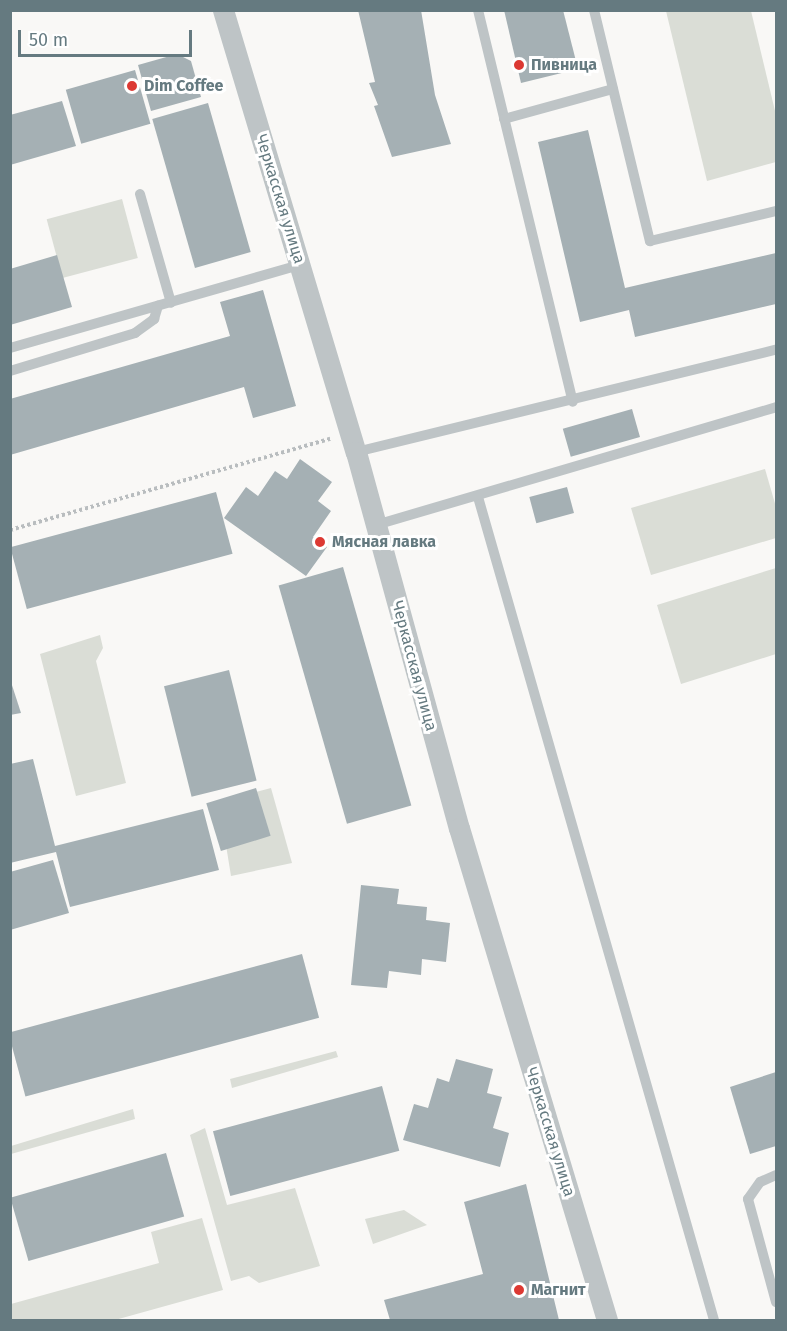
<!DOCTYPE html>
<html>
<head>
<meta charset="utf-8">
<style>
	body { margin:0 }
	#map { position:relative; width:787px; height:1331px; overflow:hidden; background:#f9f8f6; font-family:"Fira Sans",sans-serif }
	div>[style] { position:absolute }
	.green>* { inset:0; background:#daddd6; transform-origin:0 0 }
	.building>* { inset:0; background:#a5b0b4; transform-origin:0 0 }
	.path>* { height:4px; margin-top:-2px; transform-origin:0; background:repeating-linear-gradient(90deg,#b9bdbf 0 3px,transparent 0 6px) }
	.service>* { height:10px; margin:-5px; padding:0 5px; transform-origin:5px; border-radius:5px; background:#bec4c6 }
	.minor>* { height:21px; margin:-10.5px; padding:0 10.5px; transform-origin:10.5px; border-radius:10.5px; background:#bec4c6 }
	.dots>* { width:16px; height:16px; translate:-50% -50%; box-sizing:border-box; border:3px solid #fff; border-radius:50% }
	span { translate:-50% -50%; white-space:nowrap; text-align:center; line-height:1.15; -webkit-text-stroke:6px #fff; paint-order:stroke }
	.poi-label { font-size:16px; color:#657a80; font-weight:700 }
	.left { translate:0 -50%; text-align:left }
	.street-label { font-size:16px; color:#657a80 }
	.frame { position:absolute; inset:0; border:12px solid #657a80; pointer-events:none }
	.scale { position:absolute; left:18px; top:30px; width:174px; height:27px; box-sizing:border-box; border:3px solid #657a80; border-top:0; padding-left:8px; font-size:18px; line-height:21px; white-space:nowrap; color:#657a80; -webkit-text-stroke:4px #fff; paint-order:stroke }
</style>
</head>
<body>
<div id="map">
	<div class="green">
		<div style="clip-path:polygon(666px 11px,751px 11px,776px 115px,776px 162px,707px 181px)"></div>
		<div style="left:122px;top:199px;width:61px;height:78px;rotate:75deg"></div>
		<div style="clip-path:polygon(765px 469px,776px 507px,776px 538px,651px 575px,631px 508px)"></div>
		<div style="clip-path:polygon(776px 568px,776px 654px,681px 684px,657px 605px)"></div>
		<div style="clip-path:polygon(100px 635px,103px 648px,96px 661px,126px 783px,76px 796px,40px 654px)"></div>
		<div style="clip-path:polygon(271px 788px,292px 863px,231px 876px,219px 802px)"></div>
		<div style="clip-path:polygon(336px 1051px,338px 1057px,232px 1088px,230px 1079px)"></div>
		<div style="clip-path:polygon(133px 1109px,135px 1119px,11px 1154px,11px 1146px)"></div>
		<div style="clip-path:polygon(205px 1128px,227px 1205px,295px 1188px,320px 1266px,259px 1283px,249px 1276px,231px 1281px,190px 1135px)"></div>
		<div style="clip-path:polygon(404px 1210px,427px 1225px,373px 1244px,365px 1219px)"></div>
		<div style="clip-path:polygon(202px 1218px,223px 1290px,115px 1320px,11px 1320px,11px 1304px,159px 1263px,151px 1232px)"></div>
	</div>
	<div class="building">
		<div style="clip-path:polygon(358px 10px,421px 10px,435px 95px,451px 144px,392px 157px,374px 106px,378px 105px,369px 83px,375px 82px)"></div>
		<div style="clip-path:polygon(504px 10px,563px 10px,578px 69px,521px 83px)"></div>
		<div style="clip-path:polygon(177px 54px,191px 61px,201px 97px,151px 111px,138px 65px)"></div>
		<div style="left:135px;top:70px;width:56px;height:72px;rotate:74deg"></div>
		<div style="clip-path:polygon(62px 101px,76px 146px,10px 165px,10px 115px)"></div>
		<div style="left:208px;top:103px;width:155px;height:58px;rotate:74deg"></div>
		<div style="clip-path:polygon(588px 130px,625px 288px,776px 253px,776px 304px,635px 337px,629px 310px,580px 322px,538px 142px)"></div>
		<div style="clip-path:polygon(57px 255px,72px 307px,10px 325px,10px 269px)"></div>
		<div style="clip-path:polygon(263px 290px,296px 406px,253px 418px,244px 387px,10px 455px,10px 399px,230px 336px,220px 302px)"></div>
		<div style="left:632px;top:409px;width:29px;height:72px;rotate:74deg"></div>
		<div style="clip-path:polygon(300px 459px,332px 482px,318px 501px,331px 511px,313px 537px,327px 547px,306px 576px,224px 518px,246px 487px,258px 496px,275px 471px,287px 479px)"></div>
		<div style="left:567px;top:487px;width:27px;height:39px;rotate:75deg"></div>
		<div style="left:216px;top:492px;width:64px;height:213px;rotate:75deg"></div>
		<div style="left:343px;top:567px;width:248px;height:67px;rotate:74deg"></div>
		<div style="left:229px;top:670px;width:114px;height:67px;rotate:76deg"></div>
		<div style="clip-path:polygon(10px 679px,21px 713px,10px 715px)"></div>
		<div style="clip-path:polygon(33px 759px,55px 846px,203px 809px,219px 870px,70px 907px,56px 852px,10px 863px,10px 764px)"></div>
		<div style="left:256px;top:788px;width:50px;height:52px;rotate:73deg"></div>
		<div style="clip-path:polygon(53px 860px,69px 913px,10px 930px,10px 872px)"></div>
		<div style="clip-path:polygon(361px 885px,399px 889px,397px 904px,427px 907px,426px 920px,450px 923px,446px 962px,422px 959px,421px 975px,389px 971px,387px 988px,351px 985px)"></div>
		<div style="left:302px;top:954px;width:66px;height:304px;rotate:75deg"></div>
		<div style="clip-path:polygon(456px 1059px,493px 1069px,487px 1093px,502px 1097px,493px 1128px,509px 1133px,500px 1167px,403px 1140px,414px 1104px,428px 1108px,437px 1078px,449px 1082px)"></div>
		<div style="clip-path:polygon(776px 1072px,776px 1146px,750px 1154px,730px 1087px)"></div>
		<div style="left:382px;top:1086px;width:67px;height:175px;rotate:75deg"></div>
		<div style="left:166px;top:1153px;width:66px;height:162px;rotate:74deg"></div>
		<div style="clip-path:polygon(526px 1184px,559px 1320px,390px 1320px,384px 1300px,483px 1274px,464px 1202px)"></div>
	</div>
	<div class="path">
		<div style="left:10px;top:530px;width:333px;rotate:-15.9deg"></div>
	</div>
	<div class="service">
		<div style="left:478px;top:10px;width:403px;rotate:76.4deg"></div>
		<div style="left:594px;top:10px;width:238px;rotate:76.4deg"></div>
		<div style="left:650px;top:241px;width:130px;rotate:-13.4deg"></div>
		<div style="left:504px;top:119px;width:113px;rotate:-15.4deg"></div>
		<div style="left:140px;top:194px;width:113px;rotate:74.1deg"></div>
		<div style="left:10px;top:348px;width:301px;rotate:-16deg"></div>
		<div style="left:10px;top:371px;width:131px;rotate:-16.9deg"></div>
		<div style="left:135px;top:333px;width:24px;rotate:-36deg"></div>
		<div style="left:154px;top:319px;width:14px;rotate:-73deg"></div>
		<div style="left:356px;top:452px;width:432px;rotate:-13.7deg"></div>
		<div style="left:478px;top:497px;width:856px;rotate:74deg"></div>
		<div style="left:386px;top:522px;width:407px;rotate:-16.4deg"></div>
		<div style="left:776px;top:1175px;width:17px;rotate:156deg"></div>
		<div style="left:760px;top:1182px;width:21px;rotate:125deg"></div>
		<div style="left:748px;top:1199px;width:107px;rotate:74.8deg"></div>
	</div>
	<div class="minor">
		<div style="left:223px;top:10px;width:462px;rotate:73.3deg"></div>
		<div style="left:356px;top:452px;width:390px;rotate:74.7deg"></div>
		<div style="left:459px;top:828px;width:514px;rotate:73.26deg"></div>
	</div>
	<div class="dots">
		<div style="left:519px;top:65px;background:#dc3933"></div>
		<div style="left:132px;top:86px;background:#dc3933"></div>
		<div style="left:320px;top:542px;background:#dc3933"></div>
		<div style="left:519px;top:1290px;background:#dc3933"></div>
	</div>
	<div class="poi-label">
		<span class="left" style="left:531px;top:65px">Пивница</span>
		<span class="left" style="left:144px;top:86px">Dim Coffee</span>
		<span class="left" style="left:332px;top:542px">Мясная лавка</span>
		<span class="left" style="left:531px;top:1290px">Магнит</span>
	</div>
	<div class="street-label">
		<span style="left:280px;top:199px;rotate:73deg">Черкасская улица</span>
		<span style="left:414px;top:666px;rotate:75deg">Черкасская улица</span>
		<span style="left:550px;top:1132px;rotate:73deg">Черкасская улица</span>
	</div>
	<div class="frame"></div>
	<div class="scale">50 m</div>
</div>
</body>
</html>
